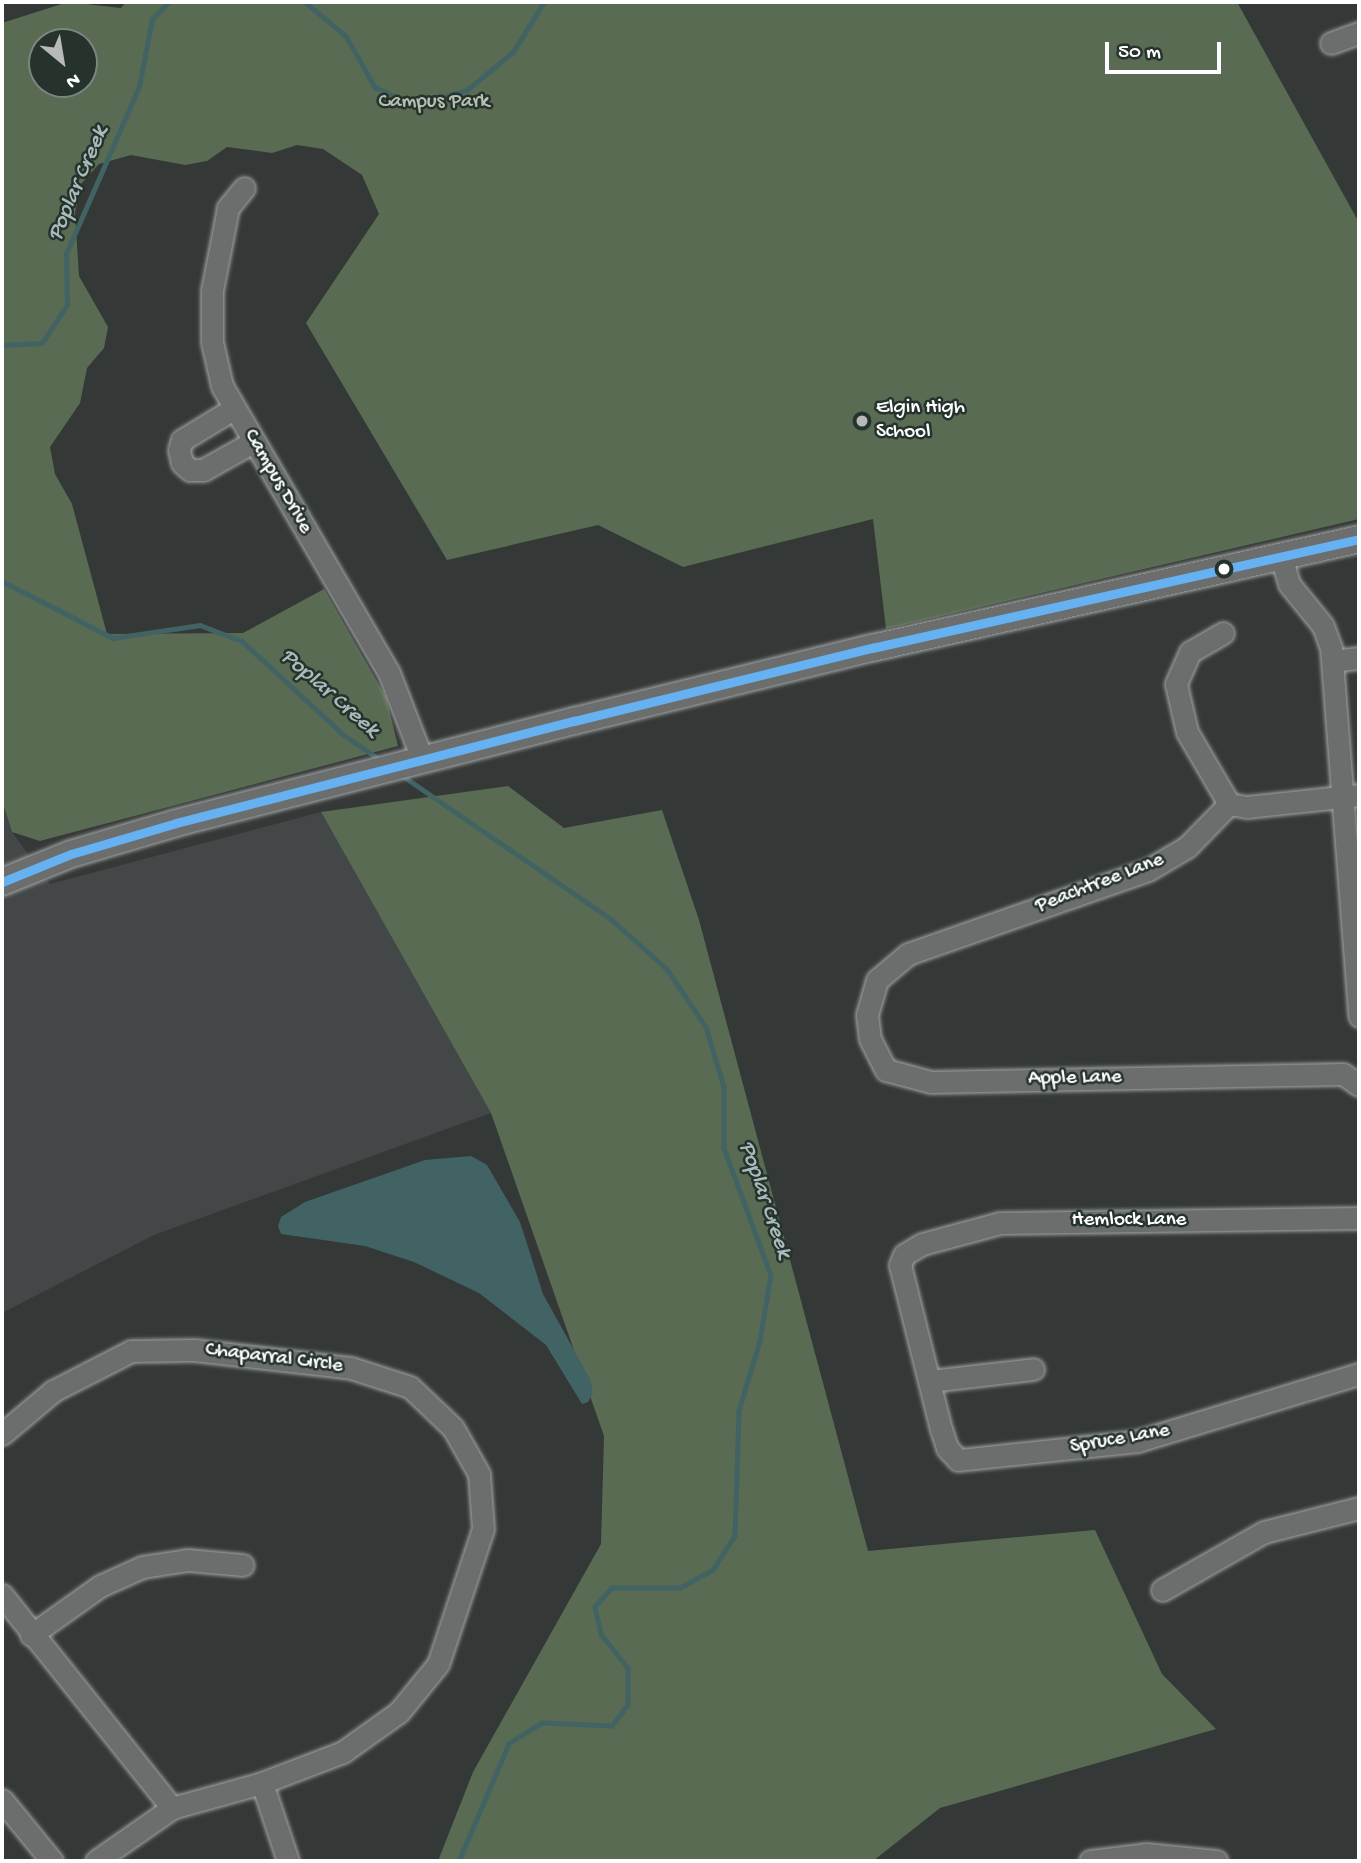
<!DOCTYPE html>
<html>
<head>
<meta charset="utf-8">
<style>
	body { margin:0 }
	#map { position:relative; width:1361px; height:1863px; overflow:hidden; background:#343937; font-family:"Gochi Hand",sans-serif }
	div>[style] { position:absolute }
	.built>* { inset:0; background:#434747 }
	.green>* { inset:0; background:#596b52 }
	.water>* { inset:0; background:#426364 }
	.stream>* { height:4.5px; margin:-2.25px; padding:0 2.25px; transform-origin:2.25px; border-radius:2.25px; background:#426364 }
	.roads { filter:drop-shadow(0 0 2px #a4a6a5) drop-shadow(0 0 2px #a4a6a5) }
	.minor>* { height:21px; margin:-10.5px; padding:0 10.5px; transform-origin:10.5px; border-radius:10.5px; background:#6b6e6d }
	.major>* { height:26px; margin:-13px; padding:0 13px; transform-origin:13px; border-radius:13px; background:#6b6e6d }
	.bus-1>* { height:9px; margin:-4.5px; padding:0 4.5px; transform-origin:4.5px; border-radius:4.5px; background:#66b1f2 }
	.dots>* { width:19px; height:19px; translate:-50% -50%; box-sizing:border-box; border:4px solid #26332d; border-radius:50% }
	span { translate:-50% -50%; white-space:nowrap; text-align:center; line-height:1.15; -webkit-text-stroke:5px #26332d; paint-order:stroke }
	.park-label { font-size:21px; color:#b7c0b3 }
	.poi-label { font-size:21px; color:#fff }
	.left { translate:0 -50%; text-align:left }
	.street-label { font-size:21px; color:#fff }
	.water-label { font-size:23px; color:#abb; font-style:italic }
	.frame { position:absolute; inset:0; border:4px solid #fff; pointer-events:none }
	.north { position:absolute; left:28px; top:28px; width:70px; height:70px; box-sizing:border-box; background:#26332d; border:2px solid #7d8581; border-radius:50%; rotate:150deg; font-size:19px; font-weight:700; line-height:28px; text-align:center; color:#fff }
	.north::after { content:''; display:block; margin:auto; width:24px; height:32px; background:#b8bab9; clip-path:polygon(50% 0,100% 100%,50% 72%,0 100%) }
	.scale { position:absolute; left:1105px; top:42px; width:116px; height:32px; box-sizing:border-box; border:4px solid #fff; border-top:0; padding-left:9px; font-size:21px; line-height:24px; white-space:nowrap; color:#fff; -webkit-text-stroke:5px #26332d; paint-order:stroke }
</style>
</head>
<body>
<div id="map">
	<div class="built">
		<div style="clip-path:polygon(2px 800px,12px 832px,50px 884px,321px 812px,491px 1113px,154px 1235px,2px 1313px)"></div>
	</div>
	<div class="green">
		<div style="clip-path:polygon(evenodd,68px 2px,121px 8px,126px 2px,1237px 2px,1357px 219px,1359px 519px,886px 629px,873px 519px,683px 567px,598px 525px,447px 560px,306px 323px,379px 214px,362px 175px,323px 149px,297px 145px,272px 153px,227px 147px,207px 161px,185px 165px,131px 155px,99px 164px,81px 184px,75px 213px,79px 276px,108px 327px,104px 348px,87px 368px,80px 403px,50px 447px,55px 474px,72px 504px,107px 634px,243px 633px,324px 589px,386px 697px,398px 746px,40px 841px,12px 832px,2px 800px,2px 23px,68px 2px,42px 42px,84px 42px,84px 84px,42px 84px,42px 42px)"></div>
		<div style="clip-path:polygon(508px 786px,564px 828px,662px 810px,699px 920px,868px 1551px,1095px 1530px,1162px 1674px,1216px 1729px,940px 1808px,873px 1861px,438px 1861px,473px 1772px,601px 1544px,604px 1436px,491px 1113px,321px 812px)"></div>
	</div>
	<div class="water">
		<div style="clip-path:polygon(471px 1156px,487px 1165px,520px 1222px,543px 1294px,590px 1379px,593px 1393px,588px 1402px,582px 1404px,546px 1345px,479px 1293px,414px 1262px,365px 1246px,281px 1234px,278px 1226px,281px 1217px,305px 1202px,425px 1160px)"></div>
	</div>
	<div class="stream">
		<div style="left:305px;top:2px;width:53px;rotate:39.7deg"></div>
		<div style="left:346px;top:36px;width:59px;rotate:60.4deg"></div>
		<div style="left:375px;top:87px;width:43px;rotate:24.8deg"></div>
		<div style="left:414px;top:105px;width:55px;rotate:-15.8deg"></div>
		<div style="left:467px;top:90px;width:60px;rotate:-39.6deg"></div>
		<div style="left:513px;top:52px;width:59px;rotate:-58.2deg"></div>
		<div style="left:2px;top:345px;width:40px;rotate:-2.9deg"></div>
		<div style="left:42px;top:343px;width:45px;rotate:-56.7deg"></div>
		<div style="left:67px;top:305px;width:51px;rotate:-91.1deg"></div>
		<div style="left:66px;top:254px;width:182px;rotate:-66.4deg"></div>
		<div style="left:139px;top:87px;width:69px;rotate:-79.2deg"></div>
		<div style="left:152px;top:19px;width:24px;rotate:-45deg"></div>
		<div style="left:2px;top:581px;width:125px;rotate:27.2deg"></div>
		<div style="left:113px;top:638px;width:88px;rotate:-8.5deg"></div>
		<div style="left:200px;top:625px;width:45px;rotate:20.9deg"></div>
		<div style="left:242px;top:641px;width:139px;rotate:42.7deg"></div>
		<div style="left:344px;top:735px;width:46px;rotate:34.4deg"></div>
		<div style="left:403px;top:776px;width:252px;rotate:34.5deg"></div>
		<div style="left:611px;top:919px;width:75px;rotate:41.8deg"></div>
		<div style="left:667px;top:969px;width:70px;rotate:56.1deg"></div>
		<div style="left:706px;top:1027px;width:63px;rotate:73.3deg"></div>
		<div style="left:724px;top:1087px;width:61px;rotate:90deg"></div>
		<div style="left:724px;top:1148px;width:135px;rotate:69.7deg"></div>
		<div style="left:771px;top:1275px;width:67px;rotate:99.5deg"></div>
		<div style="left:760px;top:1341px;width:73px;rotate:106.7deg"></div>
		<div style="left:739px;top:1411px;width:125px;rotate:91.8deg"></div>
		<div style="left:735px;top:1536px;width:40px;rotate:122.9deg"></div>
		<div style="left:713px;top:1570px;width:37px;rotate:151deg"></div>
		<div style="left:681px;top:1588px;width:69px;rotate:180deg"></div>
		<div style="left:612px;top:1588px;width:25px;rotate:132deg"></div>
		<div style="left:595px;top:1607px;width:28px;rotate:77deg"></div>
		<div style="left:601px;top:1634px;width:43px;rotate:51.5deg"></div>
		<div style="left:628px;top:1668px;width:37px;rotate:90deg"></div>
		<div style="left:628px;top:1705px;width:26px;rotate:127deg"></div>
		<div style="left:612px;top:1726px;width:70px;rotate:-177.5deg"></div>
		<div style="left:542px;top:1723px;width:39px;rotate:148deg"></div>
		<div style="left:509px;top:1744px;width:127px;rotate:113.1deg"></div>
	</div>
	<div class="roads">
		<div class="minor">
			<div style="left:1331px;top:43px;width:30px;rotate:-20deg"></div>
			<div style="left:244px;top:188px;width:26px;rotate:129deg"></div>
			<div style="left:228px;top:208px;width:84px;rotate:101deg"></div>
			<div style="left:212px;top:290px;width:52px;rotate:90deg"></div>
			<div style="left:212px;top:342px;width:45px;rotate:77.2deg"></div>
			<div style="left:222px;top:386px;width:332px;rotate:59.8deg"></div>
			<div style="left:389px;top:673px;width:94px;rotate:68.9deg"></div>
			<div style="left:233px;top:409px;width:60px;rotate:148.7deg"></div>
			<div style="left:182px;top:440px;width:10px;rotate:107deg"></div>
			<div style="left:179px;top:450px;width:13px;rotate:77deg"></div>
			<div style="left:182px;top:463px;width:11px;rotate:41deg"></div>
			<div style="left:190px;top:470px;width:13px"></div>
			<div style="left:203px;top:470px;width:57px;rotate:-29.2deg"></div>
			<div style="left:1281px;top:557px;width:28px;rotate:73deg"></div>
			<div style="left:1289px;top:584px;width:54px;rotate:51deg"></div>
			<div style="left:1323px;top:626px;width:23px;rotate:70deg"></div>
			<div style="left:1331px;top:648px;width:369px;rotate:85.6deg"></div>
			<div style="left:1223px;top:633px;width:38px;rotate:150deg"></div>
			<div style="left:1190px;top:652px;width:35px;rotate:114deg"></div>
			<div style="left:1176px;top:684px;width:49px;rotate:77.1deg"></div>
			<div style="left:1187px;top:732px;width:83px;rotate:59.7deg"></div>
			<div style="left:1333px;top:661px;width:26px;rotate:-7deg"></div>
			<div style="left:1359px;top:795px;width:113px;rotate:173.9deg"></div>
			<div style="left:1247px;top:807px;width:18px;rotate:-171deg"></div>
			<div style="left:1229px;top:804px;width:60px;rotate:134.3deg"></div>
			<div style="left:1187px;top:847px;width:45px;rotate:149.5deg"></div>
			<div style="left:1148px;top:870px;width:254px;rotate:160.7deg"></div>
			<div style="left:908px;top:954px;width:40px;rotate:140deg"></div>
			<div style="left:877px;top:980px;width:36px;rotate:106deg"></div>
			<div style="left:867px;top:1015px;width:24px;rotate:83deg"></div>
			<div style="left:870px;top:1039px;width:35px;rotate:63deg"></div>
			<div style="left:886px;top:1070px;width:47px;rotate:14.9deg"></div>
			<div style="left:931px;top:1082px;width:412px;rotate:-1.1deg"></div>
			<div style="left:1343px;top:1074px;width:19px;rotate:35deg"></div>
			<div style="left:1359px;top:1218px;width:359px;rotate:179.2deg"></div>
			<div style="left:1000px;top:1223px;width:81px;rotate:164.9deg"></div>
			<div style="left:922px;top:1244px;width:21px;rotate:149deg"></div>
			<div style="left:904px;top:1255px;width:11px;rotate:112deg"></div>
			<div style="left:900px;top:1265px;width:169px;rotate:76deg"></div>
			<div style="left:941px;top:1429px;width:20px;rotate:72deg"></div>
			<div style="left:947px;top:1448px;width:16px;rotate:47deg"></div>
			<div style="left:958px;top:1460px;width:181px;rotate:-6deg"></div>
			<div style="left:1138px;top:1441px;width:231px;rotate:-16.9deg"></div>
			<div style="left:930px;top:1381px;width:104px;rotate:-6.6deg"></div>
			<div style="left:2px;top:1434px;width:67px;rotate:-40.1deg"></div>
			<div style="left:53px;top:1391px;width:88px;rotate:-27.1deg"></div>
			<div style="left:131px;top:1351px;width:63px;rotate:-0.9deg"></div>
			<div style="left:194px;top:1350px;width:158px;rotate:6.5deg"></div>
			<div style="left:351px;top:1368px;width:62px;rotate:17.9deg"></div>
			<div style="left:410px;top:1387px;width:59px;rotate:43.6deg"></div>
			<div style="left:453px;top:1428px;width:53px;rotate:60.5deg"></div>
			<div style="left:479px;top:1474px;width:55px;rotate:85.8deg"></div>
			<div style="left:483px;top:1529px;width:142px;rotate:108.4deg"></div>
			<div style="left:438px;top:1664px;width:62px;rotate:129.1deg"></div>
			<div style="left:399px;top:1712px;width:69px;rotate:144.5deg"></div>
			<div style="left:343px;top:1752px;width:87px;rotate:159.1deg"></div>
			<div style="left:262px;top:1783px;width:93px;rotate:164.5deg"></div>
			<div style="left:172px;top:1808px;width:273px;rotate:-128.6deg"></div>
			<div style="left:1162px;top:1590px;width:117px;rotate:-29.6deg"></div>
			<div style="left:1264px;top:1532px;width:98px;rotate:-14.2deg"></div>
			<div style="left:31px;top:1635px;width:85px;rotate:-35.4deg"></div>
			<div style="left:100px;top:1586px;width:46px;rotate:-24.3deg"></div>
			<div style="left:142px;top:1567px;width:47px;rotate:-8.7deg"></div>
			<div style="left:188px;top:1560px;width:55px;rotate:5.2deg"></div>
			<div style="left:262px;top:1783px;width:82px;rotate:71.6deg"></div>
			<div style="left:2px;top:1800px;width:79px;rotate:50.7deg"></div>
			<div style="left:96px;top:1861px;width:93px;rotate:-34.9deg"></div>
			<div style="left:1090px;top:1861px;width:56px;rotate:-7.1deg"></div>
			<div style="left:1146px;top:1854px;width:71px;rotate:5.6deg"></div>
		</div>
		<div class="major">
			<div style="left:2px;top:882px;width:74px;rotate:-22.1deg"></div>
			<div style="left:71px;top:854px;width:109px;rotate:-16.4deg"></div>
			<div style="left:176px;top:823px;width:411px;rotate:-14.4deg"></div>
			<div style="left:574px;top:721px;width:307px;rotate:-13.8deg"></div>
			<div style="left:872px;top:648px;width:499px;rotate:-12.6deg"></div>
		</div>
	</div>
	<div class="bus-1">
		<div style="left:2px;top:882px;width:74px;rotate:-22.1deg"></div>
		<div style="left:71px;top:854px;width:109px;rotate:-16.4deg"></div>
		<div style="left:176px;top:823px;width:411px;rotate:-14.4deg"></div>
		<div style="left:574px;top:721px;width:307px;rotate:-13.8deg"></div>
		<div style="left:872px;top:648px;width:499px;rotate:-12.6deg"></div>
	</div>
	<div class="dots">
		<div style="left:862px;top:421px;background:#b8bab9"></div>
		<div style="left:1224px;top:569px;background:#fff"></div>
	</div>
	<div class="park-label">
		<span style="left:434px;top:103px">Campus Park</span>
	</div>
	<div class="poi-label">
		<span class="left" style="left:876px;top:421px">Elgin High<br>School</span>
	</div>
	<div class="street-label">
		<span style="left:277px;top:482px;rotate:60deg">Campus Drive</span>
		<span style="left:1100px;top:884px;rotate:-21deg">Peachtree Lane</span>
		<span style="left:1075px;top:1079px;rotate:-1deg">Apple Lane</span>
		<span style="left:1129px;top:1221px">Hemlock Lane</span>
		<span style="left:274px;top:1359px;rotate:7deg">Chaparral Circle</span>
		<span style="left:1120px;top:1440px;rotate:-10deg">Spruce Lane</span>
	</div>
	<div class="water-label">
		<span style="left:79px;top:184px;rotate:-67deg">Poplar Creek</span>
		<span style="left:329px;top:694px;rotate:41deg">Poplar Creek</span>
		<span style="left:764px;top:1200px;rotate:71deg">Poplar Creek</span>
	</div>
	<div class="frame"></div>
	<div class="north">N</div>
	<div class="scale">50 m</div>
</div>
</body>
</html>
